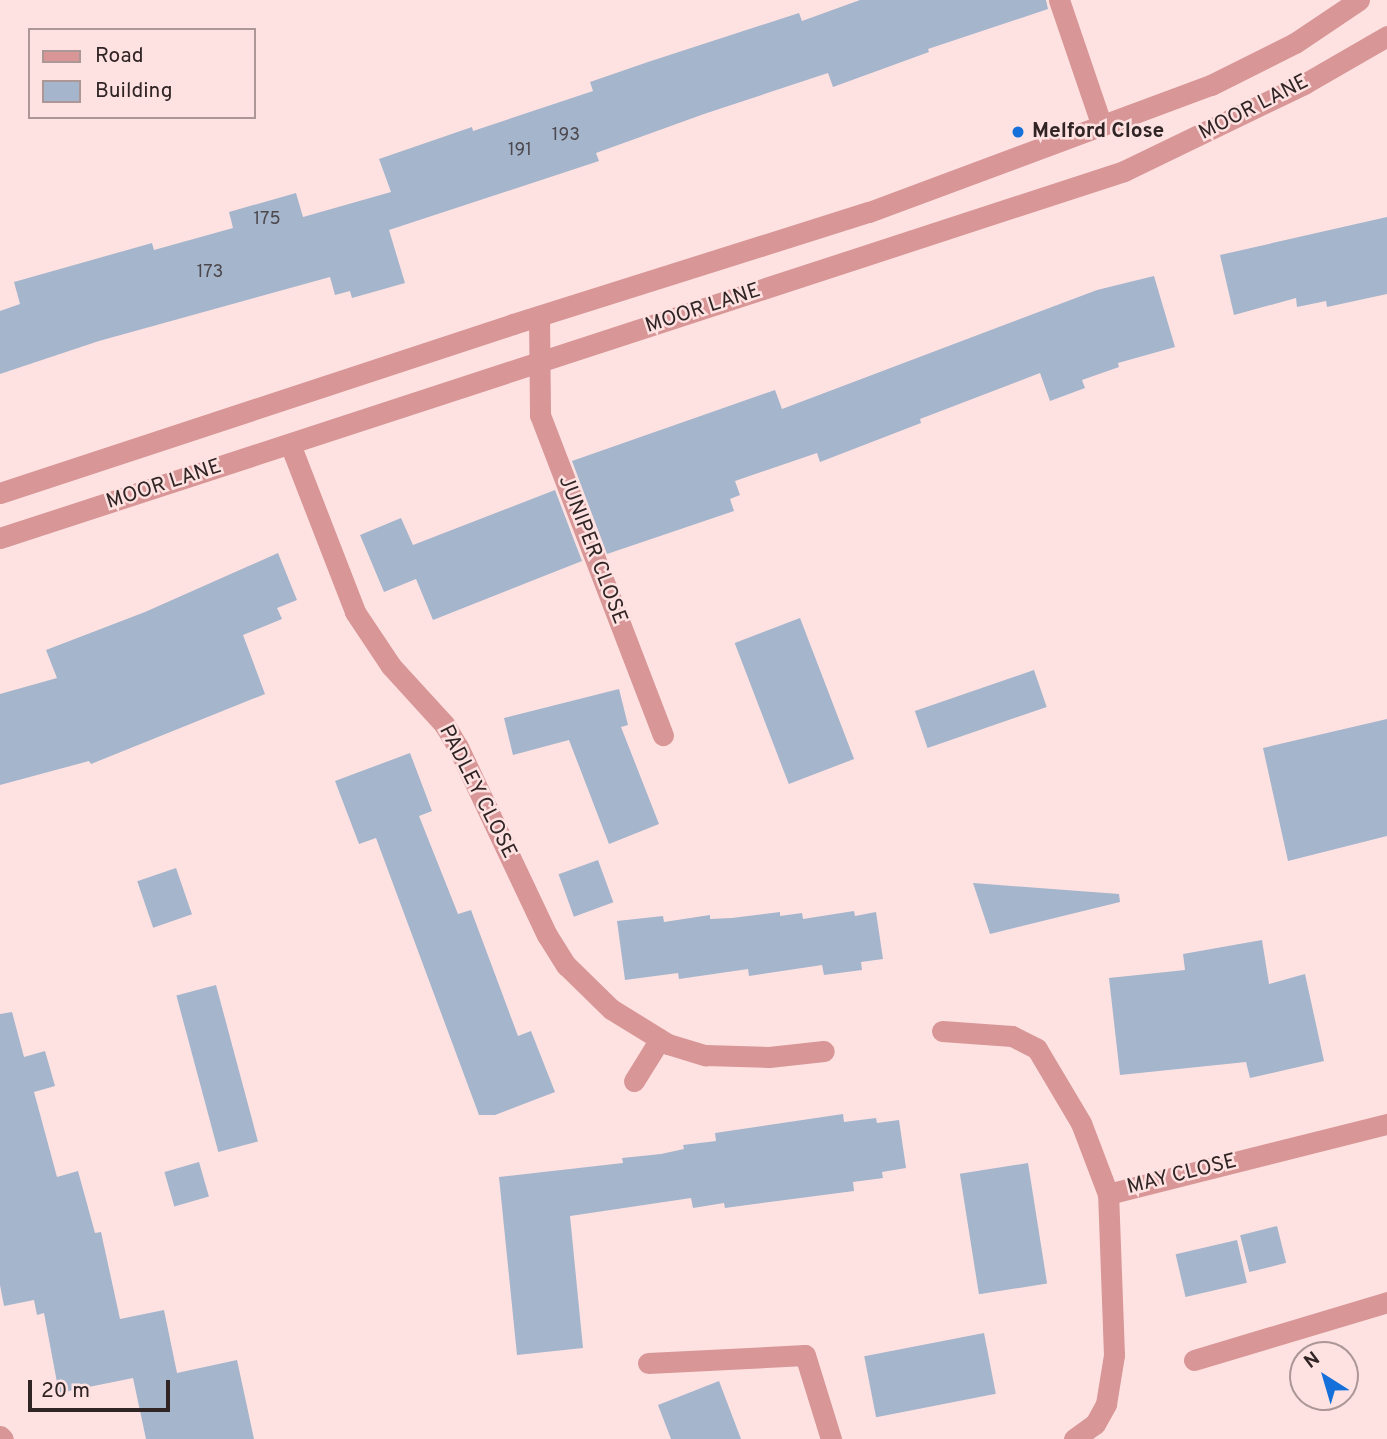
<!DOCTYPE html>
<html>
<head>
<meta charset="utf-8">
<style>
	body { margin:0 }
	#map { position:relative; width:1387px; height:1439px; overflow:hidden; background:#fee2e2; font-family:Overpass,sans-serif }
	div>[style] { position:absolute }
	.building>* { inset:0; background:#a4b5cc; transform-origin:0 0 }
	.minor>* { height:21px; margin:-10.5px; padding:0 10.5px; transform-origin:10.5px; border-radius:10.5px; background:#d89697 }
	.tertiary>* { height:21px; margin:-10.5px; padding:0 10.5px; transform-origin:10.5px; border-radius:10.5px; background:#d89697 }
	.dots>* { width:19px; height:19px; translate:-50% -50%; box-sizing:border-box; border:4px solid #fee2e2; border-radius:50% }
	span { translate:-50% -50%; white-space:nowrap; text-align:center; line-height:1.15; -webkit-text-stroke:5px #fee2e2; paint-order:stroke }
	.number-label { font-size:18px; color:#4d484e }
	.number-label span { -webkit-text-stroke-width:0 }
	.street-label { font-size:21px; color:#302424 }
	.poi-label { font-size:21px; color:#302424; font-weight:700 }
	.left { translate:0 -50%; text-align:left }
	.legend { position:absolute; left:28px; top:28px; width:228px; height:91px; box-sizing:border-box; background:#fee2e2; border:2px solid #ac9696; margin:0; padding:9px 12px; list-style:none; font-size:21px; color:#302424 }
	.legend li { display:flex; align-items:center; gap:14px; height:35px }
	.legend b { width:35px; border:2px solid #ac9696 }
	.north { position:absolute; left:1289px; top:1341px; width:70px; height:70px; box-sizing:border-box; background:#fee2e2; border:2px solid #ac9696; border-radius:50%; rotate:323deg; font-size:19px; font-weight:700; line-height:28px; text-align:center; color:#302424 }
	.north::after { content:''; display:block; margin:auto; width:24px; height:32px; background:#1670d9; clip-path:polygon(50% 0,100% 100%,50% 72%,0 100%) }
	.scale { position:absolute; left:28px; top:1380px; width:142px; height:32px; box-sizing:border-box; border:4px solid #302424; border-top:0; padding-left:9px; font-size:21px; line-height:24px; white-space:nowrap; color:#302424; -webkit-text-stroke:5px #fee2e2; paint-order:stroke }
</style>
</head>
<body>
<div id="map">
	<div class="building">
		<div style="clip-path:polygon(860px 0,1046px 0,1048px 9px,928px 49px,929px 52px,833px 87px,828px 73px,704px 114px,596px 153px,599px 161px,389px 230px,405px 283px,352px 298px,350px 291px,335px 295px,330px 277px,99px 341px,0 374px,0 311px,20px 304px,14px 282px,152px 243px,154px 250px,233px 228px,229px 212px,296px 193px,303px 217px,391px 192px,379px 159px,472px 127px,473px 131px,593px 91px,590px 82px,648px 62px,799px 13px,802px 21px)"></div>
		<div style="clip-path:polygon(1387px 217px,1387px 294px,1327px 307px,1326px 301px,1297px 307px,1296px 298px,1234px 315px,1220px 255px)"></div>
		<div style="clip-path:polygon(1154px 276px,1175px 347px,1118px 363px,1119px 367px,1082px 380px,1085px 388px,1050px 401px,1040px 373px,920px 419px,921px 423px,820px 462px,817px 453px,735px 481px,740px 495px,730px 499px,734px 511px,607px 554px,572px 461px,775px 390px,782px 409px,1097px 290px)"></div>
		<div style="clip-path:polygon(555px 490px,582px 561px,433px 620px,416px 579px,384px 592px,360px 535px,401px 518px,413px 545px)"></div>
		<div style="clip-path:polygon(278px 553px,297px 600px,277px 608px,282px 619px,243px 635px,265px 694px,91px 764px,89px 761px,0 785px,0 694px,57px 678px,46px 650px,145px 612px)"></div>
		<div style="left:800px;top:618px;width:151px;height:70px;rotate:69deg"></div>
		<div style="left:1034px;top:670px;width:39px;height:126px;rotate:71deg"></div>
		<div style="clip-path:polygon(619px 689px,628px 725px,621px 727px,659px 824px,609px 844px,569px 740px,513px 755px,504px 718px)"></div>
		<div style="clip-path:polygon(1387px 719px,1387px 836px,1288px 861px,1263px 748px)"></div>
		<div style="clip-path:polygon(410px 753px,432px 811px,419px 816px,458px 914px,471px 910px,518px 1036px,531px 1031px,555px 1092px,495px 1115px,479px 1115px,376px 838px,359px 844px,335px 781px)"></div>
		<div style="left:598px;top:860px;width:45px;height:42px;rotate:70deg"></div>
		<div style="left:176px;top:868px;width:49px;height:41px;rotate:71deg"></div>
		<div style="clip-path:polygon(973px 883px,1119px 894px,1120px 902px,990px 934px)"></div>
		<div style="clip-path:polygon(854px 911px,855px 916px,876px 912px,883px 959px,861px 962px,862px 970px,824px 975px,822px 965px,749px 976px,748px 969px,679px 979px,678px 973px,625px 980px,617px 921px,663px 916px,664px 922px,710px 915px,710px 919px,732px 918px,780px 912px,780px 916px,802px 913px,803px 919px)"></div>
		<div style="clip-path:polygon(1262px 940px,1269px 984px,1305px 974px,1324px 1061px,1250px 1078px,1246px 1062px,1120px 1075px,1109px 978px,1185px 970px,1183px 954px)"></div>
		<div style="left:216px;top:985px;width:162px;height:41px;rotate:75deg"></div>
		<div style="clip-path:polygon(12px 1012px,24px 1057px,45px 1051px,55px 1086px,34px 1092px,57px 1177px,78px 1171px,95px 1233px,101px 1232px,120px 1319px,164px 1310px,177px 1373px,237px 1360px,254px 1439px,146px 1439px,133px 1378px,59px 1393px,44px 1313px,37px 1315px,34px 1300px,4px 1306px,0 1285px,0 1014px)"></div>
		<div style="clip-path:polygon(843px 1114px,844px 1122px,876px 1118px,877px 1123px,899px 1120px,906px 1168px,882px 1172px,883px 1178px,853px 1182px,854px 1191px,725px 1208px,724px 1203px,693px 1208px,691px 1198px,570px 1216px,583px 1348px,517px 1355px,499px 1177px,623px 1163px,622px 1158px,661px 1154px,684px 1149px,683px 1145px,716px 1141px,715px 1133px)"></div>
		<div style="left:199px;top:1162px;width:36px;height:36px;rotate:74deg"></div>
		<div style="left:1028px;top:1163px;width:122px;height:69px;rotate:81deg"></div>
		<div style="left:1277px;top:1226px;width:38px;height:38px;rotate:76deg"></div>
		<div style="left:1237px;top:1240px;width:44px;height:63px;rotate:77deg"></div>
		<div style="left:984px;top:1333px;width:62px;height:122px;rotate:79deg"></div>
		<div style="clip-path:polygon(719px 1381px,741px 1439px,671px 1439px,658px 1405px)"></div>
	</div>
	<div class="minor">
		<div style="left:1059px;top:0;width:133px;rotate:71.2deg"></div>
		<div style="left:539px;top:316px;width:99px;rotate:89.4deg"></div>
		<div style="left:540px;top:415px;width:343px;rotate:69deg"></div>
		<div style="left:290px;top:444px;width:180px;rotate:68.8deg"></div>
		<div style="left:355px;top:612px;width:65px;rotate:56.3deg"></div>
		<div style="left:391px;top:666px;width:79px;rotate:47.6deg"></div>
		<div style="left:444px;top:724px;width:27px;rotate:59deg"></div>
		<div style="left:458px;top:747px;width:208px;rotate:64.7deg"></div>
		<div style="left:547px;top:935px;width:36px;rotate:58deg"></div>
		<div style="left:566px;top:965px;width:63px;rotate:44.4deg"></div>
		<div style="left:611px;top:1009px;width:67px;rotate:31.6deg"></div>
		<div style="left:668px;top:1044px;width:39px;rotate:17deg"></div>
		<div style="left:705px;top:1055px;width:64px;rotate:1.8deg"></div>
		<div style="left:769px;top:1057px;width:55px;rotate:-6.2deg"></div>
		<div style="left:942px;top:1031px;width:70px;rotate:4.1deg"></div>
		<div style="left:1012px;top:1036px;width:28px;rotate:27deg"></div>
		<div style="left:1037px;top:1049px;width:86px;rotate:59.3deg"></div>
		<div style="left:1081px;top:1123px;width:76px;rotate:69.2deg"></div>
		<div style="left:634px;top:1081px;width:49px;rotate:-58.2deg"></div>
		<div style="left:1194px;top:1360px;width:202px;rotate:-16.7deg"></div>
		<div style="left:648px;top:1363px;width:157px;rotate:-2.9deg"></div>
		<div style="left:805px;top:1355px;width:88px;rotate:72.8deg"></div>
		<div style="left:1074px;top:1439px;width:26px;rotate:-36deg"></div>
		<div style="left:1095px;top:1424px;width:23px;rotate:-61deg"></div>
		<div style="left:1106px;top:1404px;width:50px;rotate:-80.7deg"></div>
		<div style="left:1114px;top:1355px;width:161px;rotate:-92.1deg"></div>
		<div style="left:1108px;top:1194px;width:288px;rotate:-14.1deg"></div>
	</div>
	<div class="tertiary">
		<div style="left:0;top:493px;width:540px;rotate:-18.23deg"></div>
		<div style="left:513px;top:324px;width:373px;rotate:-17.5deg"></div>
		<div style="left:869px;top:212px;width:365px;rotate:-20.4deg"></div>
		<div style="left:1211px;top:85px;width:94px;rotate:-26.6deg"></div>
		<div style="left:1295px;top:43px;width:77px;rotate:-33.9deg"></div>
		<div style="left:0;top:538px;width:1182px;rotate:-18.08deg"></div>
		<div style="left:1124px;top:171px;width:200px;rotate:-25.8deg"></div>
		<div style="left:1304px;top:84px;width:96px;rotate:-30deg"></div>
		<div style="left:0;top:1436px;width:4px;rotate:45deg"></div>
	</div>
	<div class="dots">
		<div style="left:1018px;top:132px;background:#1670d9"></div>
	</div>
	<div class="number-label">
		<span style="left:566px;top:136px">193</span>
		<span style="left:520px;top:151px">191</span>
		<span style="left:267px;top:220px">175</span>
		<span style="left:210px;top:273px">173</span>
	</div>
	<div class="street-label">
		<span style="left:1254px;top:108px;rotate:-27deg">MOOR LANE</span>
		<span style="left:703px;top:309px;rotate:-18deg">MOOR LANE</span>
		<span style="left:164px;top:485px;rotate:-18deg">MOOR LANE</span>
		<span style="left:592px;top:550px;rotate:69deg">JUNIPER CLOSE</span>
		<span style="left:477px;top:792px;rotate:63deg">PADLEY CLOSE</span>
		<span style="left:1182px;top:1175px;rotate:-14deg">MAY CLOSE</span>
	</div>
	<div class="poi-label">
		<span class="left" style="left:1032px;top:132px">Melford Close</span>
	</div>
	<ul class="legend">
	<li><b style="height:9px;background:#d89697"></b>Road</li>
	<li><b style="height:19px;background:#a4b5cc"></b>Building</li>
	</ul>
	<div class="north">N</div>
	<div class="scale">20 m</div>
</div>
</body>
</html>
